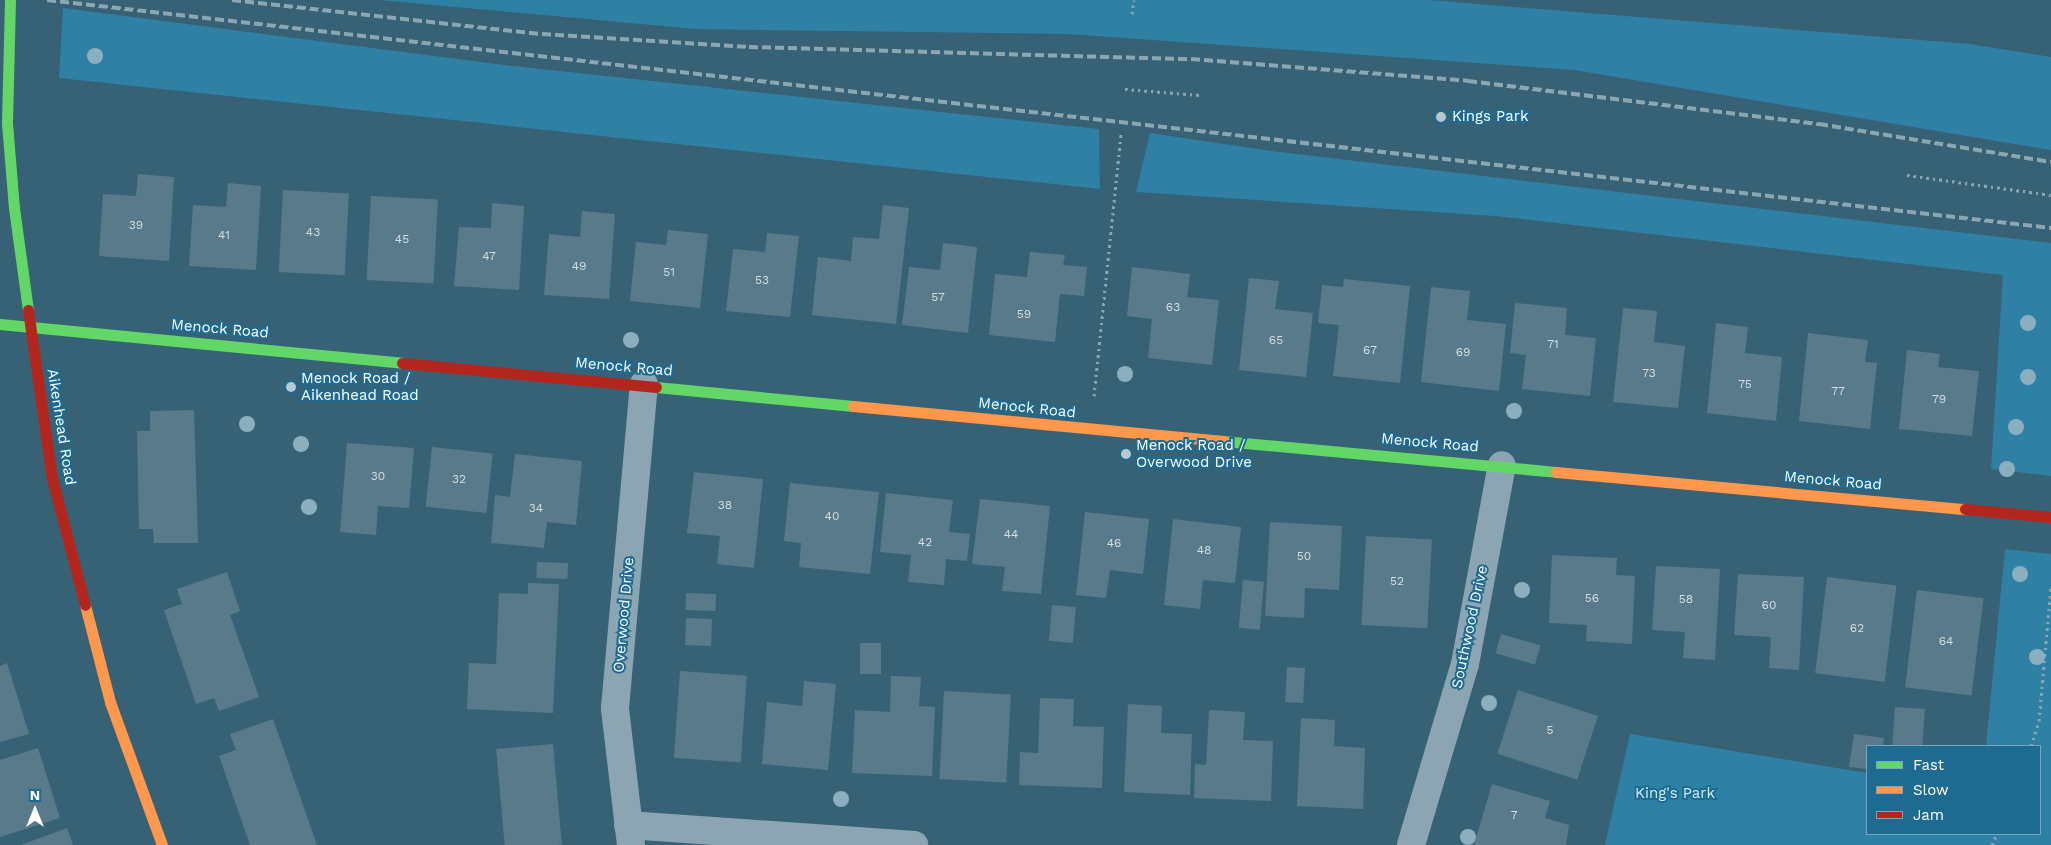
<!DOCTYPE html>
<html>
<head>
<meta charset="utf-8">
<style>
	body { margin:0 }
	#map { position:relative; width:2051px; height:845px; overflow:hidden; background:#376276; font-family:"Work Sans",sans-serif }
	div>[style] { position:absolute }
	.green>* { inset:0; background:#2e80a4 }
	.building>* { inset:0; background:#597a8a; transform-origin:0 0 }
	.path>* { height:3px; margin-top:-1.5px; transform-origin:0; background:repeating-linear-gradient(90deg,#8ba6b2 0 2.5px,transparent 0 6.5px) }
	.street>* { height:28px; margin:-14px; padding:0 14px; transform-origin:14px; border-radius:14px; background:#8ba6b2 }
	.fast>* { height:11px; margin:-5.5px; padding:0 5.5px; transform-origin:5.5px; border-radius:5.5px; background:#63d668 }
	.slow>* { height:11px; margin:-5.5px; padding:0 5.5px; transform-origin:5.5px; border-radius:5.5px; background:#ff974d }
	.jam>* { height:11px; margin:-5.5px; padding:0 5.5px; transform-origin:5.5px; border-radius:5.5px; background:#b3261e }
	.rail>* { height:4px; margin-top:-2px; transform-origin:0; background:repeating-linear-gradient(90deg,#8ca6b2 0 9px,transparent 0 13px) }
	.trees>* { width:16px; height:16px; margin:-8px; border-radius:50%; background:#8cafbf }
	.dots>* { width:14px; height:14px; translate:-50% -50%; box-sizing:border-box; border:2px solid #1d6b90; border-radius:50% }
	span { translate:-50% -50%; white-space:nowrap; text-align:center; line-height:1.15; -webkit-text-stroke:4px #1d6b90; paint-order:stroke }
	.number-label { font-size:12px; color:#d6dee2 }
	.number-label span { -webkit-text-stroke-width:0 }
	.poi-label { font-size:15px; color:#fff }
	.left { translate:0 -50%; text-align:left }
	.street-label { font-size:15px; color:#fff }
	.park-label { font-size:15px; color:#d1eefa }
	.legend { position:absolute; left:1866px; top:745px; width:175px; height:90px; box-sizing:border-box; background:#1d6b90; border:1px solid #77a6bc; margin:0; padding:6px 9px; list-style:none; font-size:15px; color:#fff }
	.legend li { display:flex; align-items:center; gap:10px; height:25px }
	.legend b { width:25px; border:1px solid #77a6bc }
	.north { position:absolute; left:10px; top:785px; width:50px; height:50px; -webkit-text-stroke:4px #1d6b90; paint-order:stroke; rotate:0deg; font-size:14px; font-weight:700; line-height:20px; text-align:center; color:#fff }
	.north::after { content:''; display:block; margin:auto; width:18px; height:22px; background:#fff; clip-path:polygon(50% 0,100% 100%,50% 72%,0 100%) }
</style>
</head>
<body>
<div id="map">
	<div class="green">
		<div style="clip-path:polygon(379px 0,1429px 0,1970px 44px,2051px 57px,2051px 150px,1574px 70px,1068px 34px,696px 29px)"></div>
		<div style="clip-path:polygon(63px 8px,504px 65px,1099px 129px,1100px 189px,59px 78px)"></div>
		<div style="clip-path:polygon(1150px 133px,1271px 151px,2051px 243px,2051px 476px,1991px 469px,2003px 275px,1495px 216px,1136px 192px)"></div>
		<div style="clip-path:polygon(2005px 549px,2051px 554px,2051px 845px,1605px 845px,1630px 734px,1867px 773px,1867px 834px,2040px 834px,2040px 746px,1986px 746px)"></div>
	</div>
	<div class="building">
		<div style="clip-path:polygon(138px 174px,174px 177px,169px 261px,99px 256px,103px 194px,136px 196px)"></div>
		<div style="clip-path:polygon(228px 183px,261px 186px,256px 270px,189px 266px,193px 205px,226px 207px)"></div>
		<div style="left:283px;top:190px;width:66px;height:82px;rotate:3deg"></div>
		<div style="left:371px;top:196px;width:67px;height:84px;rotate:3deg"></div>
		<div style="clip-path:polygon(492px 203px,524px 206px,519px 290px,454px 286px,459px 227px,491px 228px)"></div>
		<div style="clip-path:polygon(883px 205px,909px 208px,896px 324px,812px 315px,818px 257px,851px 261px,853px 237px,879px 239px)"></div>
		<div style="clip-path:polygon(582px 211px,615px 214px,609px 299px,544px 295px,549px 234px,580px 237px)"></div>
		<div style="clip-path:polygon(668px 230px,708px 234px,700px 308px,630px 301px,636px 242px,666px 245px)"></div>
		<div style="clip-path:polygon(767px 233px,799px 236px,790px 317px,726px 311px,733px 249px,765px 252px)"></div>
		<div style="clip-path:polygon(943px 243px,977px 247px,968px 333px,902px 325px,909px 267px,940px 270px)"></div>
		<div style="clip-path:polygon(1030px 252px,1065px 255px,1063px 265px,1087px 267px,1084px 296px,1060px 294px,1055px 342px,989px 335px,995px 274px,1027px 277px)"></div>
		<div style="clip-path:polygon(1132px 267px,1190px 274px,1187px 297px,1219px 300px,1212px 365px,1148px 358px,1152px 319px,1127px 316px)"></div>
		<div style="clip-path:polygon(1249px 278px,1279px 281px,1275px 309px,1313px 313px,1306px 377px,1239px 370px)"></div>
		<div style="clip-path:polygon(1344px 279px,1410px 286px,1400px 383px,1333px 376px,1339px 325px,1318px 323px,1322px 285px,1343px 287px)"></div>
		<div style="clip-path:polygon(1431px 287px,1470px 291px,1467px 320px,1506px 324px,1499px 391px,1421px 382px)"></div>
		<div style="clip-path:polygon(1515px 303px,1567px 308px,1565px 335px,1596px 338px,1590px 396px,1522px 389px,1526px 355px,1510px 353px)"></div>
		<div style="clip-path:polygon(1623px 308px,1657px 311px,1654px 342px,1685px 346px,1678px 408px,1613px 402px)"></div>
		<div style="clip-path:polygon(1716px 323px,1748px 327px,1745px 353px,1782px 357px,1776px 421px,1707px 413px)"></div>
		<div style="clip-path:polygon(1808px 333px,1868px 340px,1865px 362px,1877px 363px,1870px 429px,1799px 421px)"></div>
		<div style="clip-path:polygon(1907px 350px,1940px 354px,1938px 367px,1979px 371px,1972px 436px,1899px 429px)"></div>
		<div style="clip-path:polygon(194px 410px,198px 543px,154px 543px,153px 529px,139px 529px,137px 431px,150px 431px,150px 411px)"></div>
		<div style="clip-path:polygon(347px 443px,414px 448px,409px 508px,378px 506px,376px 535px,340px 532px)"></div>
		<div style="left:432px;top:447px;width:61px;height:60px;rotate:6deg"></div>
		<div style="clip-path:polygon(515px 454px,582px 461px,576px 525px,547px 522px,544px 548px,491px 543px,495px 495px,510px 497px)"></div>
		<div style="clip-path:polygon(694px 472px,763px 479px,754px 568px,717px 564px,720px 536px,687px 533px)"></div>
		<div style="clip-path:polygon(790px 483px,879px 492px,870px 574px,799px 567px,801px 543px,784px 541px)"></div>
		<div style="clip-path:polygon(886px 493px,953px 500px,949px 532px,970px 534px,967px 561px,946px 559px,944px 585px,908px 582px,911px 555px,880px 552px)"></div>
		<div style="clip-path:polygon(980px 499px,1050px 506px,1041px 594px,1002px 591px,1005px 567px,972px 564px)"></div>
		<div style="clip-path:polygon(1085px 512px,1149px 519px,1143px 574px,1110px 570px,1106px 598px,1076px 595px)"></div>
		<div style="clip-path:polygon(1173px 519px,1241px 527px,1235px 583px,1203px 580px,1200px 609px,1164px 605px)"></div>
		<div style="clip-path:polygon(1270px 522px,1342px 526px,1339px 590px,1305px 588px,1304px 618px,1265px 616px)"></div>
		<div style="left:1366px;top:536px;width:66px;height:89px;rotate:3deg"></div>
		<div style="clip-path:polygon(1552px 555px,1617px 558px,1616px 575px,1635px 576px,1632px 644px,1586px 641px,1587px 625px,1549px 623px)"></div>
		<div style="left:537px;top:562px;width:31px;height:16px;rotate:2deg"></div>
		<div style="clip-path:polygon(1656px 566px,1720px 569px,1715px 660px,1683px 658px,1685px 632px,1652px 630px)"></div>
		<div style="clip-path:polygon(227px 572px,240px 611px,230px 615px,259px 697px,219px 711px,214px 698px,196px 704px,164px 610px,182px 604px,177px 589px)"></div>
		<div style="clip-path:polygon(1738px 574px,1804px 577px,1799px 670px,1769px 668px,1771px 637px,1734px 635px)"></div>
		<div style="left:1827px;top:577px;width:70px;height:97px;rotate:7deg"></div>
		<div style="left:1243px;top:580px;width:21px;height:48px;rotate:5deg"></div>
		<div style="clip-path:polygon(528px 583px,559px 584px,553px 713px,467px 709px,469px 663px,496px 664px,499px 593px,528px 594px)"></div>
		<div style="left:1917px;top:590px;width:67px;height:98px;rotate:7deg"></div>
		<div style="left:686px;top:593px;width:30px;height:17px;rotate:2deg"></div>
		<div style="left:1052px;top:605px;width:24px;height:36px;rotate:5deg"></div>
		<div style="left:686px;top:618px;width:26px;height:27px;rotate:2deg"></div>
		<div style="left:1501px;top:634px;width:41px;height:20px;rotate:16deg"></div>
		<div style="left:860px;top:643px;width:21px;height:31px"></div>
		<div style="clip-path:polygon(7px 663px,29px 734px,0 742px,0 666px)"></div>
		<div style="left:1287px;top:667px;width:18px;height:35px;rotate:3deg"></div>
		<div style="left:680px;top:671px;width:67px;height:87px;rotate:4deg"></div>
		<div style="clip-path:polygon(891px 676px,921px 677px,919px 706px,935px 707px,932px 776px,852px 773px,855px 710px,890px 712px)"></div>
		<div style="clip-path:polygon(804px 681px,836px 684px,828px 770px,762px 764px,767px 702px,802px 706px)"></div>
		<div style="left:1518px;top:690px;width:84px;height:67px;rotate:18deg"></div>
		<div style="left:944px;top:691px;width:67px;height:88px;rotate:3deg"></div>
		<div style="clip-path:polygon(1040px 698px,1074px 699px,1073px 726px,1104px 727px,1102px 788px,1019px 785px,1020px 752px,1038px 753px)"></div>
		<div style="clip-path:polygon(1128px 704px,1162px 706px,1161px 733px,1192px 734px,1190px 795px,1124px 792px)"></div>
		<div style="left:1895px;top:707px;width:30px;height:39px;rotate:4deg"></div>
		<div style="clip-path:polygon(1209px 710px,1245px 712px,1243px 740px,1273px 741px,1271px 801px,1194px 798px,1195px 764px,1206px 765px)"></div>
		<div style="clip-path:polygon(1301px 718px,1335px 720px,1334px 746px,1365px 748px,1363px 809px,1297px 806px)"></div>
		<div style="clip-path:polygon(273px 719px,317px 845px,250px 845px,219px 756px,236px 750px,230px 734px)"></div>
		<div style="clip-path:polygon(1854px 734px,1884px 738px,1883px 746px,1867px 746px,1867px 769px,1849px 767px)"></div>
		<div style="left:553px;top:744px;width:101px;height:57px;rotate:85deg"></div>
		<div style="clip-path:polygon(38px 748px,60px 818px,0 837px,0 760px)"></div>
		<div style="clip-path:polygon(1492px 784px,1550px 801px,1545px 818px,1569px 825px,1566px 845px,1474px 845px)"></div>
		<div style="clip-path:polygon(67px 828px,73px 845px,21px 845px)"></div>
	</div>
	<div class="path">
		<div style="left:1132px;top:14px;width:14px;rotate:-82deg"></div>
		<div style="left:1125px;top:89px;width:75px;rotate:4.6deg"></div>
		<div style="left:1907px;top:175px;width:145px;rotate:7.9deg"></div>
		<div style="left:1094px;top:396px;width:264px;rotate:-84.1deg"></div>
		<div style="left:2031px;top:746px;width:26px;rotate:-72deg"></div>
		<div style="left:2039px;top:721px;width:135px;rotate:-84.9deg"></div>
		<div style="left:1992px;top:845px;width:12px;rotate:-66deg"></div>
	</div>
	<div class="street">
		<div style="left:628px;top:825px;width:287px;rotate:4deg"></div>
		<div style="left:631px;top:845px;width:138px;rotate:-96.7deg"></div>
		<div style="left:615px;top:708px;width:325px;rotate:-84.9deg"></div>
		<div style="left:1411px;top:845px;width:189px;rotate:-73.4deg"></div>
		<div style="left:1465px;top:664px;width:202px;rotate:-79.5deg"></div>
	</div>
	<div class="fast">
		<div style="left:10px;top:0;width:123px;rotate:91.4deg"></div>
		<div style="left:7px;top:123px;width:85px;rotate:85.3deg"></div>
		<div style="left:14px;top:208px;width:103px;rotate:82.2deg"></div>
		<div style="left:0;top:324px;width:404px;rotate:5.5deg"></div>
		<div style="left:656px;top:387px;width:198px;rotate:5.5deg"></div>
		<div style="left:1223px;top:441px;width:334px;rotate:5.3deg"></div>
	</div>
	<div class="slow">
		<div style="left:853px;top:406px;width:372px;rotate:5.4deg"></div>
		<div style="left:1556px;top:472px;width:411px;rotate:5.2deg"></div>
		<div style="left:85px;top:605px;width:100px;rotate:75.5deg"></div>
		<div style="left:110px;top:702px;width:152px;rotate:70deg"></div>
	</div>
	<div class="jam">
		<div style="left:28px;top:310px;width:170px;rotate:81.9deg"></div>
		<div style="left:52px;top:478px;width:131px;rotate:75.4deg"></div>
		<div style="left:402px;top:363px;width:255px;rotate:5.4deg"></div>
		<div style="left:1965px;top:509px;width:86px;rotate:5.3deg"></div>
	</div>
	<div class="rail">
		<div style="left:47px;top:0;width:2017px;rotate:6.49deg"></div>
		<div style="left:232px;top:0;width:312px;rotate:6.3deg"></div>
		<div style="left:542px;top:34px;width:207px;rotate:3.6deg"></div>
		<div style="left:749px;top:47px;width:442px;rotate:1.6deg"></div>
		<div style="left:1191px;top:59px;width:278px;rotate:4.5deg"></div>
		<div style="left:1468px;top:81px;width:354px;rotate:7deg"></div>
		<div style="left:1819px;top:124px;width:235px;rotate:9.3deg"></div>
	</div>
	<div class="trees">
		<div style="left:95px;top:56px"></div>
		<div style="left:2028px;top:323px"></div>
		<div style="left:631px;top:340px"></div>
		<div style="left:1125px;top:374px"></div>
		<div style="left:2028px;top:377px"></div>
		<div style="left:1514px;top:411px"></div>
		<div style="left:247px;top:424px"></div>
		<div style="left:2016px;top:427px"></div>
		<div style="left:301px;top:444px"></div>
		<div style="left:2007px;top:469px"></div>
		<div style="left:309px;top:507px"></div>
		<div style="left:2020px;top:574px"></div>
		<div style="left:1522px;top:590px"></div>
		<div style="left:2037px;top:657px"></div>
		<div style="left:1489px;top:703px"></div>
		<div style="left:841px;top:799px"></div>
		<div style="left:1468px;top:837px"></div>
	</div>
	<div class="dots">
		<div style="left:1441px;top:117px;background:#b9c8cf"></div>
		<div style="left:291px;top:387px;background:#b9c8cf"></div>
		<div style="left:1126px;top:454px;background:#b9c8cf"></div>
	</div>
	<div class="number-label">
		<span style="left:136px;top:226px">39</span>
		<span style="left:313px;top:233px">43</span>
		<span style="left:224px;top:236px">41</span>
		<span style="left:402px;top:240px">45</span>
		<span style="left:489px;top:257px">47</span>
		<span style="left:579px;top:267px">49</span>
		<span style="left:669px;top:273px">51</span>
		<span style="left:762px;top:281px">53</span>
		<span style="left:938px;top:298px">57</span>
		<span style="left:1173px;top:308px">63</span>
		<span style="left:1024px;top:315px">59</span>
		<span style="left:1276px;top:341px">65</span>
		<span style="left:1553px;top:345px">71</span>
		<span style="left:1370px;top:351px">67</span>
		<span style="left:1463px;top:353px">69</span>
		<span style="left:1649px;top:374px">73</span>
		<span style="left:1745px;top:385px">75</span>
		<span style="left:1838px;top:392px">77</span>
		<span style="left:1939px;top:400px">79</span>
		<span style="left:378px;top:477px">30</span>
		<span style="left:459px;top:480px">32</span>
		<span style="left:725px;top:506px">38</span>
		<span style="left:536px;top:509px">34</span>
		<span style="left:832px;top:517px">40</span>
		<span style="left:1011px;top:535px">44</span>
		<span style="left:925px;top:543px">42</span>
		<span style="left:1114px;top:544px">46</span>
		<span style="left:1204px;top:551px">48</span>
		<span style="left:1304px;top:557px">50</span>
		<span style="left:1397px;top:582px">52</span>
		<span style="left:1592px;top:599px">56</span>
		<span style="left:1686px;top:600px">58</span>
		<span style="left:1769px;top:606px">60</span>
		<span style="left:1857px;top:629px">62</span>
		<span style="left:1946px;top:642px">64</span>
		<span style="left:1550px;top:731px">5</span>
		<span style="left:1514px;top:816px">7</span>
	</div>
	<div class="poi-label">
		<span class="left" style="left:1452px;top:117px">Kings Park</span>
		<span class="left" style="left:301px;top:387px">Menock Road /<br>Aikenhead Road</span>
		<span class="left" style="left:1136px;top:454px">Menock Road /<br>Overwood Drive</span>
	</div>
	<div class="street-label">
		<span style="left:220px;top:329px;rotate:5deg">Menock Road</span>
		<span style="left:624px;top:367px;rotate:5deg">Menock Road</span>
		<span style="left:1027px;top:408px;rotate:6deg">Menock Road</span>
		<span style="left:61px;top:427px;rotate:81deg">Aikenhead Road</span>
		<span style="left:1430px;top:443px;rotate:5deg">Menock Road</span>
		<span style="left:1833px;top:481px;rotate:5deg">Menock Road</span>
		<span style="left:624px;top:615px;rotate:-85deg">Overwood Drive</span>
		<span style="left:1470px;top:627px;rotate:-78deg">Southwood Drive</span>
	</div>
	<div class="park-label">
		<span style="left:1675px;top:794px">King's Park</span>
	</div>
	<ul class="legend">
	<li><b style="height:6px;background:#63d668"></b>Fast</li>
	<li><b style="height:6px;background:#ff974d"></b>Slow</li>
	<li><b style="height:6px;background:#b3261e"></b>Jam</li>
	</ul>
	<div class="north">N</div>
</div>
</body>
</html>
